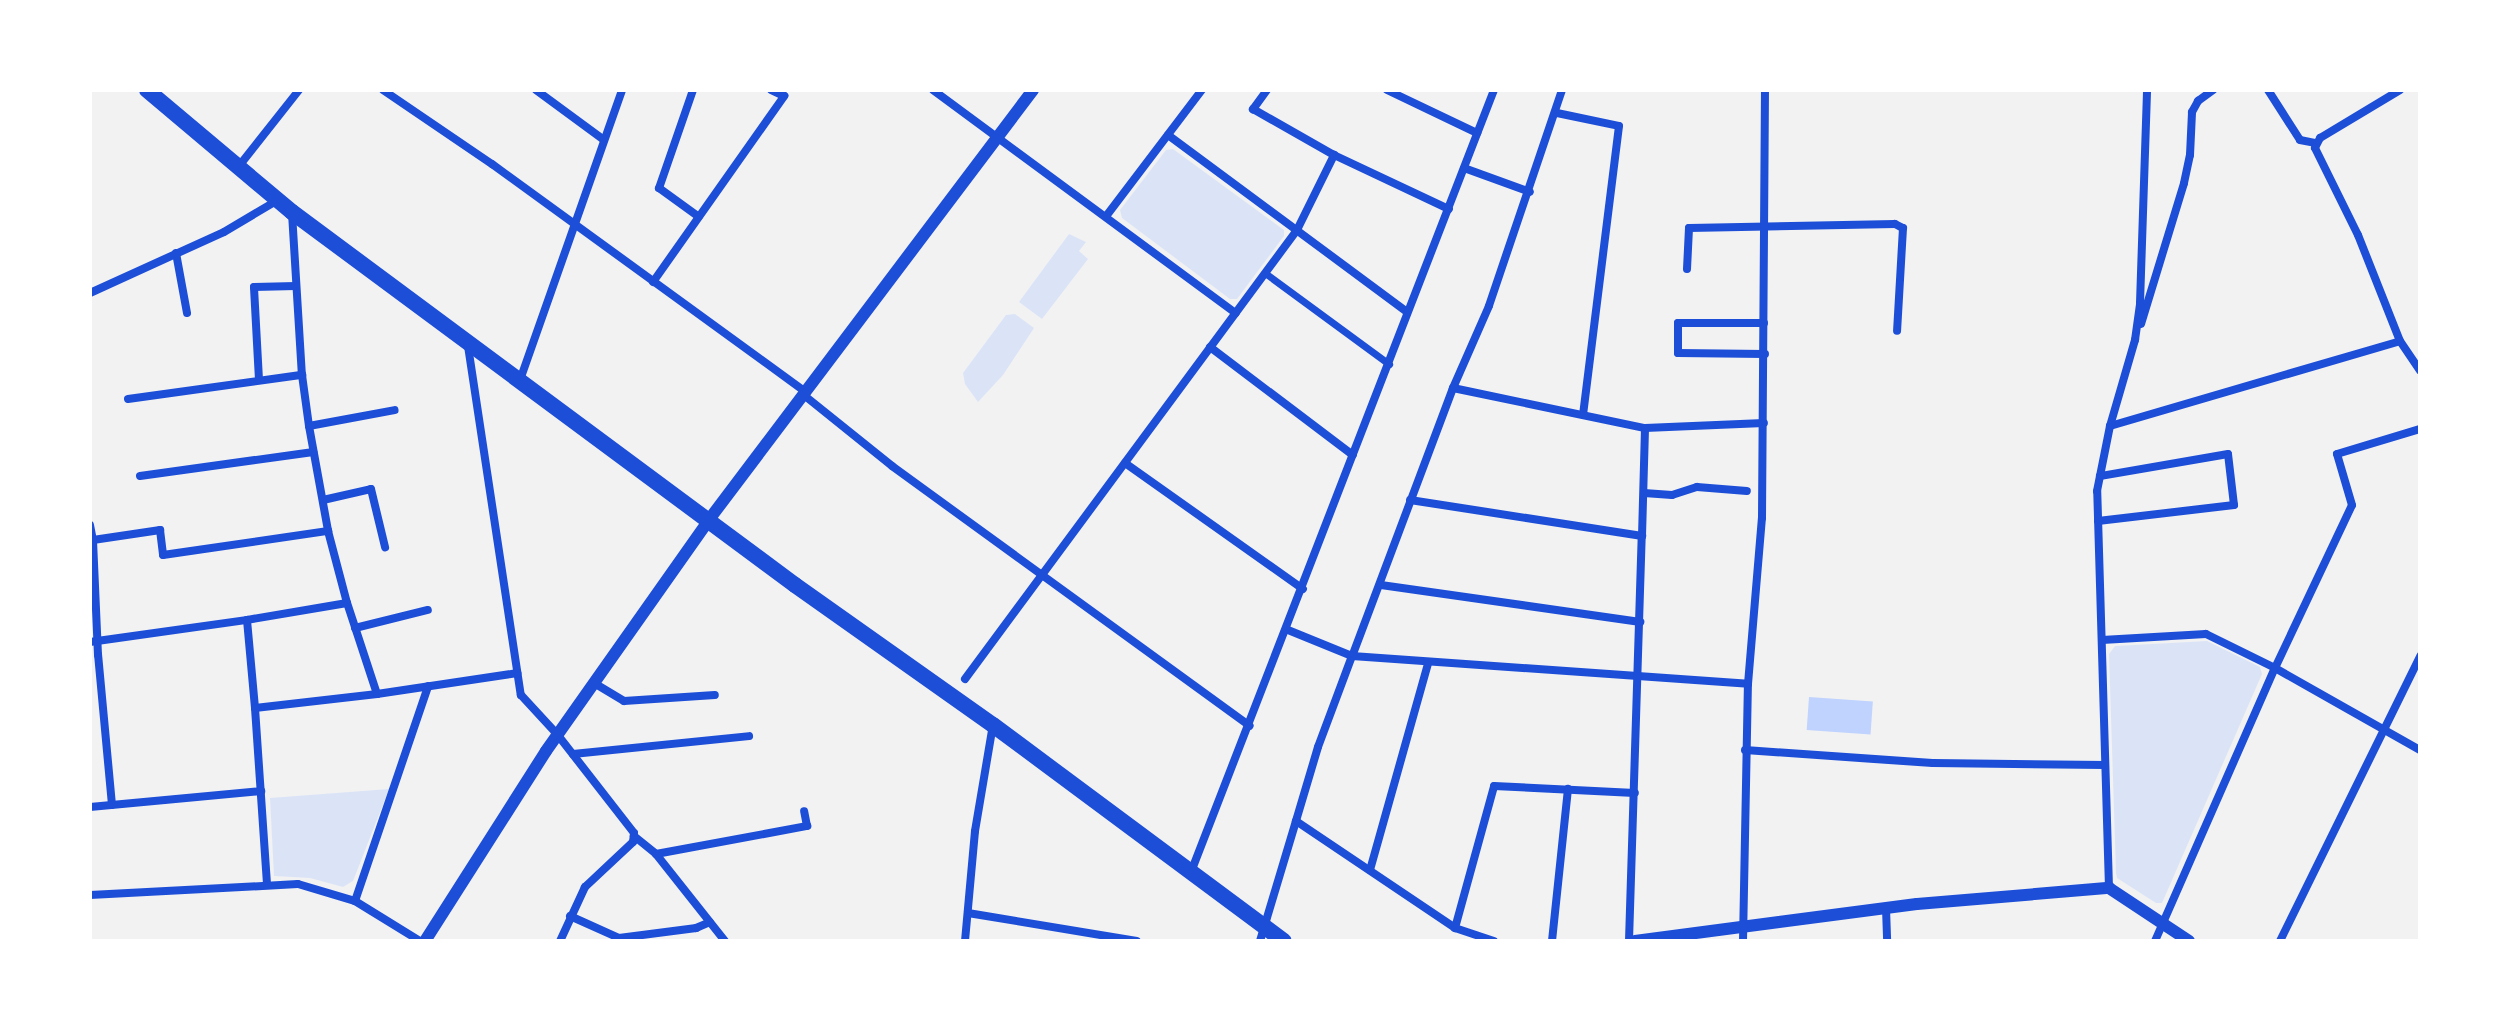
<!DOCTYPE html>
<html>
<head>
<meta charset="utf-8">
<style>
	body { margin:0 }
	#map { position:relative; width:2510px; height:1031px; overflow:hidden; background:#f2f2f2; font-family:Cabin,sans-serif }
	div>[style] { position:absolute }
	.green>* { inset:0; background:#dbe4f7 }
	.water>* { inset:0; background:#bfd3fe; transform-origin:0 0 }
	.pedestrian>* { height:7px; margin:-3.5px; padding:0 3.5px; transform-origin:3.5px; border-radius:3.5px; background:#1d4ed8 }
	.minor>* { height:8px; margin:-4px; padding:0 4px; transform-origin:4px; border-radius:4px; background:#1d4ed8 }
	.tertiary>* { height:12px; margin:-6px; padding:0 6px; transform-origin:6px; border-radius:6px; background:#1d4ed8 }
	.trunk>* { height:16px; margin:-8px; padding:0 8px; transform-origin:8px; border-radius:8px; background:#1d4ed8 }
	span { translate:-50% -50%; white-space:nowrap; text-align:center; line-height:1.15; -webkit-text-stroke:6px #fff; paint-order:stroke }
	.frame { position:absolute; inset:0; border:92px solid #fff; pointer-events:none }
</style>
</head>
<body>
<div id="map">
	<div class="green">
		<div style="clip-path:polygon(1173px 149px,1284px 230px,1284px 236px,1237px 299px,1230px 299px,1122px 218px,1120px 210px,1166px 150px)"></div>
		<div style="clip-path:polygon(1069px 234px,1086px 242px,1079px 251px,1088px 259px,1042px 319px,1019px 302px)"></div>
		<div style="clip-path:polygon(1015px 314px,1034px 328px,1003px 375px,978px 402px,965px 384px,963px 373px,1006px 315px)"></div>
		<div style="clip-path:polygon(2207px 641px,2260px 667px,2262px 674px,2162px 903px,2156px 903px,2117px 878px,2116px 873px,2109px 654px,2115px 646px)"></div>
		<div style="clip-path:polygon(389px 789px,353px 881px,343px 887px,310px 878px,274px 876px,270px 798px)"></div>
	</div>
	<div class="water">
		<div style="left:1809px;top:697px;width:64px;height:33px;rotate:4deg"></div>
	</div>
	<div class="pedestrian">
		<div style="left:1265px;top:273px;width:154px;rotate:36.3deg"></div>
	</div>
	<div class="minor">
		<div style="left:383px;top:90px;width:132px;rotate:34.2deg"></div>
		<div style="left:492px;top:164px;width:389px;rotate:36deg"></div>
		<div style="left:536px;top:90px;width:84px;rotate:36.3deg"></div>
		<div style="left:693px;top:90px;width:104px;rotate:109.1deg"></div>
		<div style="left:659px;top:188px;width:49px;rotate:35.9deg"></div>
		<div style="left:933px;top:90px;width:376px;rotate:36.4deg"></div>
		<div style="left:1267px;top:90px;width:24px;rotate:126deg"></div>
		<div style="left:1253px;top:109px;width:93px;rotate:29.6deg"></div>
		<div style="left:1334px;top:155px;width:127px;rotate:25.2deg"></div>
		<div style="left:1387px;top:90px;width:100px;rotate:25.5deg"></div>
		<div style="left:1562px;top:90px;width:228px;rotate:108.7deg"></div>
		<div style="left:1489px;top:306px;width:90px;rotate:113.7deg"></div>
		<div style="left:1453px;top:388px;width:286px;rotate:110.6deg"></div>
		<div style="left:1352px;top:656px;width:397px;rotate:4deg"></div>
		<div style="left:2268px;top:90px;width:59px;rotate:57.4deg"></div>
		<div style="left:2300px;top:140px;width:15px;rotate:11deg"></div>
		<div style="left:2400px;top:90px;width:93px;rotate:149deg"></div>
		<div style="left:2320px;top:138px;width:11px;rotate:117deg"></div>
		<div style="left:2315px;top:148px;width:97px;rotate:63.7deg"></div>
		<div style="left:2358px;top:235px;width:114px;rotate:68.4deg"></div>
		<div style="left:2400px;top:341px;width:36px;rotate:56deg"></div>
		<div style="left:1557px;top:113px;width:63px;rotate:11.8deg"></div>
		<div style="left:1619px;top:126px;width:291px;rotate:97.1deg"></div>
		<div style="left:1168px;top:135px;width:297px;rotate:36.5deg"></div>
		<div style="left:239px;top:166px;width:97px;rotate:-51.7deg"></div>
		<div style="left:1464px;top:168px;width:70px;rotate:20deg"></div>
		<div style="left:292px;top:213px;width:162px;rotate:86.5deg"></div>
		<div style="left:302px;top:375px;width:51px;rotate:82.2deg"></div>
		<div style="left:309px;top:426px;width:107px;rotate:79.7deg"></div>
		<div style="left:328px;top:531px;width:74px;rotate:75.2deg"></div>
		<div style="left:1107px;top:215px;width:157px;rotate:-52.8deg"></div>
		<div style="left:176px;top:253px;width:61px;rotate:79.6deg"></div>
		<div style="left:1687px;top:269px;width:41px;rotate:-87.2deg"></div>
		<div style="left:1689px;top:228px;width:206px;rotate:-1.1deg"></div>
		<div style="left:1895px;top:224px;width:9px;rotate:27deg"></div>
		<div style="left:1903px;top:228px;width:103px;rotate:93.3deg"></div>
		<div style="left:653px;top:282px;width:228px;rotate:-54.8deg"></div>
		<div style="left:784px;top:96px;width:14px;rotate:-155deg"></div>
		<div style="left:90px;top:293px;width:147px;rotate:-24.5deg"></div>
		<div style="left:224px;top:232px;width:63px;rotate:-30.7deg"></div>
		<div style="left:1764px;top:323px;width:86px;rotate:180deg"></div>
		<div style="left:1678px;top:323px;width:30px;rotate:90deg"></div>
		<div style="left:1678px;top:353px;width:87px;rotate:0.7deg"></div>
		<div style="left:2141px;top:324px;width:147px;rotate:-73deg"></div>
		<div style="left:2184px;top:183px;width:29px;rotate:-78deg"></div>
		<div style="left:2190px;top:155px;width:43px;rotate:-87.3deg"></div>
		<div style="left:2192px;top:112px;width:13px;rotate:-61deg"></div>
		<div style="left:2198px;top:101px;width:19px;rotate:-36deg"></div>
		<div style="left:468px;top:346px;width:353px;rotate:81.4deg"></div>
		<div style="left:521px;top:695px;width:53px;rotate:47.3deg"></div>
		<div style="left:557px;top:734px;width:125px;rotate:52.1deg"></div>
		<div style="left:634px;top:833px;width:9px;rotate:96deg"></div>
		<div style="left:633px;top:842px;width:66px;rotate:136.8deg"></div>
		<div style="left:585px;top:887px;width:60px;rotate:114.8deg"></div>
		<div style="left:1210px;top:347px;width:179px;rotate:37.1deg"></div>
		<div style="left:259px;top:380px;width:93px;rotate:-93.1deg"></div>
		<div style="left:254px;top:287px;width:42px;rotate:-1.4deg"></div>
		<div style="left:520px;top:380px;width:307px;rotate:-70.6deg"></div>
		<div style="left:1453px;top:388px;width:196px;rotate:11.8deg"></div>
		<div style="left:805px;top:396px;width:112px;rotate:38.8deg"></div>
		<div style="left:892px;top:466px;width:442px;rotate:36deg"></div>
		<div style="left:128px;top:399px;width:176px;rotate:-7.9deg"></div>
		<div style="left:309px;top:426px;width:87px;rotate:-10.5deg"></div>
		<div style="left:2110px;top:426px;width:302px;rotate:-16.3deg"></div>
		<div style="left:1125px;top:463px;width:218px;rotate:35.3deg"></div>
		<div style="left:140px;top:476px;width:175px;rotate:-7.9deg"></div>
		<div style="left:1644px;top:493px;width:28px;rotate:4deg"></div>
		<div style="left:1672px;top:495px;width:26px;rotate:-18deg"></div>
		<div style="left:1697px;top:487px;width:50px;rotate:4.6deg"></div>
		<div style="left:323px;top:500px;width:49px;rotate:-12.9deg"></div>
		<div style="left:371px;top:489px;width:60px;rotate:76.4deg"></div>
		<div style="left:1410px;top:500px;width:235px;rotate:8.8deg"></div>
		<div style="left:1642px;top:536px;width:108px;rotate:-88.4deg"></div>
		<div style="left:1645px;top:428px;width:119px;rotate:-2.4deg"></div>
		<div style="left:2098px;top:521px;width:137px;rotate:-6.7deg"></div>
		<div style="left:2234px;top:505px;width:51px;rotate:-96.7deg"></div>
		<div style="left:2228px;top:454px;width:130px;rotate:170.2deg"></div>
		<div style="left:90px;top:525px;width:15px;rotate:79deg"></div>
		<div style="left:1381px;top:585px;width:262px;rotate:8.1deg"></div>
		<div style="left:355px;top:628px;width:75px;rotate:-13.9deg"></div>
		<div style="left:1288px;top:630px;width:69px;rotate:22.1deg"></div>
		<div style="left:1352px;top:656px;width:97px;rotate:110.5deg"></div>
		<div style="left:1318px;top:747px;width:77px;rotate:106.6deg"></div>
		<div style="left:1296px;top:821px;width:192px;rotate:33.9deg"></div>
		<div style="left:1455px;top:928px;width:41px;rotate:18.4deg"></div>
		<div style="left:2102px;top:640px;width:104px;rotate:-3.3deg"></div>
		<div style="left:2206px;top:634px;width:77px;rotate:26.2deg"></div>
		<div style="left:2275px;top:668px;width:167px;rotate:29.5deg"></div>
		<div style="left:90px;top:642px;width:159px;rotate:-8deg"></div>
		<div style="left:965px;top:679px;width:558px;rotate:-53.52deg"></div>
		<div style="left:1297px;top:230px;width:84px;rotate:-63.7deg"></div>
		<div style="left:594px;top:683px;width:35px;rotate:31deg"></div>
		<div style="left:624px;top:701px;width:91px;rotate:-3.8deg"></div>
		<div style="left:377px;top:694px;width:96px;rotate:-108.2deg"></div>
		<div style="left:347px;top:603px;width:101px;rotate:170.4deg"></div>
		<div style="left:247px;top:620px;width:88px;rotate:84.8deg"></div>
		<div style="left:255px;top:708px;width:123px;rotate:-6.5deg"></div>
		<div style="left:377px;top:694px;width:142px;rotate:-8.5deg"></div>
		<div style="left:255px;top:708px;width:176px;rotate:86.1deg"></div>
		<div style="left:1745px;top:750px;width:188px;rotate:4deg"></div>
		<div style="left:1933px;top:763px;width:172px;rotate:0.7deg"></div>
		<div style="left:573px;top:754px;width:177px;rotate:-5.8deg"></div>
		<div style="left:112px;top:805px;width:151px;rotate:-95.3deg"></div>
		<div style="left:98px;top:655px;width:115px;rotate:-92.5deg"></div>
		<div style="left:93px;top:540px;width:68px;rotate:-8.5deg"></div>
		<div style="left:160px;top:530px;width:25px;rotate:83deg"></div>
		<div style="left:163px;top:555px;width:167px;rotate:-8.3deg"></div>
		<div style="left:90px;top:807px;width:172px;rotate:-5.3deg"></div>
		<div style="left:634px;top:836px;width:28px;rotate:39deg"></div>
		<div style="left:656px;top:854px;width:111px;rotate:51.6deg"></div>
		<div style="left:656px;top:854px;width:154px;rotate:-10.5deg"></div>
		<div style="left:807px;top:826px;width:15px;rotate:-101deg"></div>
		<div style="left:1370px;top:870px;width:214px;rotate:-74.3deg"></div>
		<div style="left:1191px;top:872px;width:839px;rotate:-68.82deg"></div>
		<div style="left:2109px;top:888px;width:397px;rotate:-91.7deg"></div>
		<div style="left:2097px;top:491px;width:66px;rotate:-78.7deg"></div>
		<div style="left:2110px;top:426px;width:90px;rotate:-73.8deg"></div>
		<div style="left:2135px;top:340px;width:37px;rotate:-82deg"></div>
		<div style="left:2140px;top:303px;width:213px;rotate:-88.1deg"></div>
		<div style="left:90px;top:895px;width:208px;rotate:-3deg"></div>
		<div style="left:298px;top:884px;width:59px;rotate:16.6deg"></div>
		<div style="left:355px;top:901px;width:76px;rotate:31.6deg"></div>
		<div style="left:355px;top:901px;width:227px;rotate:-71.2deg"></div>
		<div style="left:1886px;top:908px;width:33px;rotate:88deg"></div>
		<div style="left:968px;top:913px;width:171px;rotate:9.4deg"></div>
		<div style="left:570px;top:916px;width:54px;rotate:24.2deg"></div>
		<div style="left:619px;top:938px;width:78px;rotate:-7.4deg"></div>
		<div style="left:696px;top:928px;width:15px;rotate:-23deg"></div>
		<div style="left:1455px;top:928px;width:147px;rotate:-74.6deg"></div>
		<div style="left:1494px;top:786px;width:141px;rotate:2.8deg"></div>
		<div style="left:965px;top:941px;width:110px;rotate:-84.8deg"></div>
		<div style="left:975px;top:831px;width:108px;rotate:-80.4deg"></div>
		<div style="left:1260px;top:941px;width:125px;rotate:-73.3deg"></div>
		<div style="left:1552px;top:941px;width:153px;rotate:-84deg"></div>
		<div style="left:1629px;top:941px;width:405px;rotate:-88.2deg"></div>
		<div style="left:1743px;top:941px;width:257px;rotate:-88.9deg"></div>
		<div style="left:1748px;top:684px;width:167px;rotate:-85.2deg"></div>
		<div style="left:1762px;top:518px;width:428px;rotate:-89.6deg"></div>
		<div style="left:2155px;top:941px;width:298px;rotate:-66.3deg"></div>
		<div style="left:2275px;top:668px;width:180px;rotate:-64.7deg"></div>
		<div style="left:2352px;top:505px;width:53px;rotate:-106.4deg"></div>
		<div style="left:2337px;top:454px;width:87px;rotate:-16.8deg"></div>
		<div style="left:2280px;top:941px;width:318px;rotate:-63.8deg"></div>
	</div>
	<div class="tertiary">
		<div style="left:425px;top:941px;width:225px;rotate:-57.5deg"></div>
		<div style="left:546px;top:751px;width:281px;rotate:-54.8deg"></div>
		<div style="left:708px;top:521px;width:540px;rotate:-52.98deg"></div>
		<div style="left:1635px;top:941px;width:284px;rotate:-7.5deg"></div>
		<div style="left:1917px;top:904px;width:193px;rotate:-4.8deg"></div>
		<div style="left:2109px;top:888px;width:96px;rotate:33.5deg"></div>
	</div>
	<div class="trunk">
		<div style="left:147px;top:90px;width:189px;rotate:40.1deg"></div>
		<div style="left:292px;top:212px;width:626px;rotate:36.56deg"></div>
		<div style="left:795px;top:585px;width:242px;rotate:35.3deg"></div>
		<div style="left:993px;top:725px;width:362px;rotate:36.6deg"></div>
	</div>
	<div class="frame"></div>
</div>
</body>
</html>
